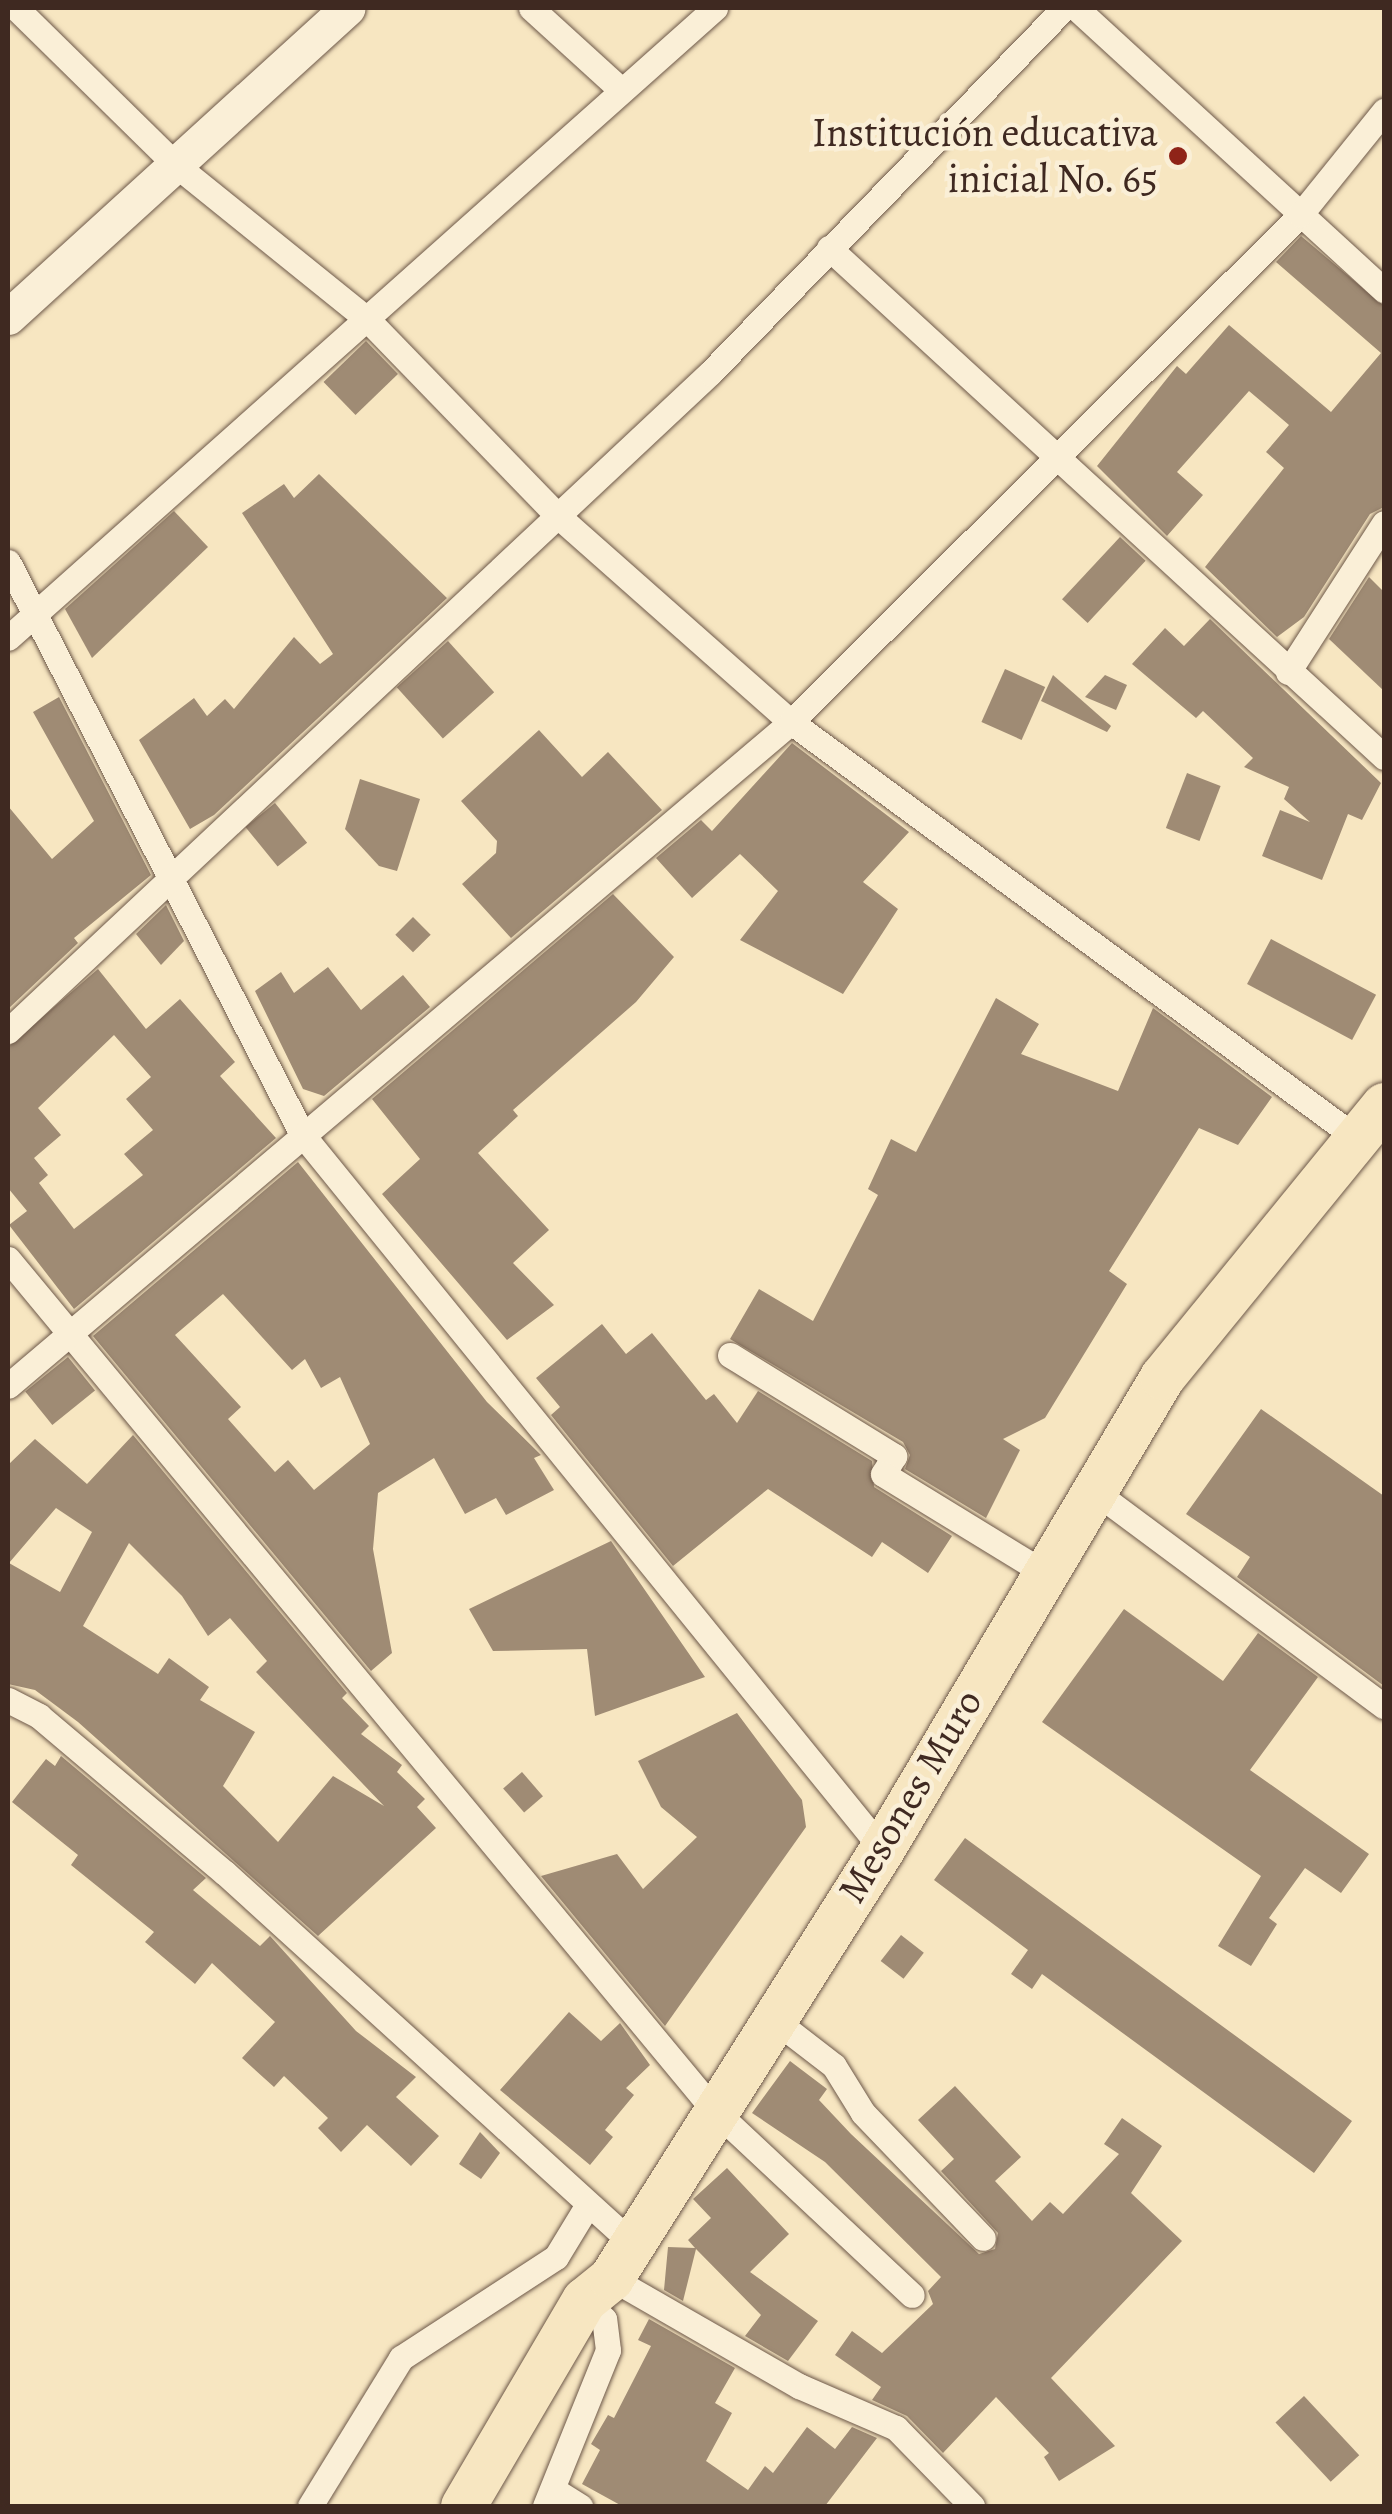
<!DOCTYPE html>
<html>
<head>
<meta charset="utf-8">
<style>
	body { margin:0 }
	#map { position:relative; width:1392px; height:2514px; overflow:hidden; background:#f7e6c1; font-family:Alegreya,serif }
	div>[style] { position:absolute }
	.building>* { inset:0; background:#9f8b74; transform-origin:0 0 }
	.roads { filter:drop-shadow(0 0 2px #6d5849) drop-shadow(0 0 2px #6d5849) }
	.street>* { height:25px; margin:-12.5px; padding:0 12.5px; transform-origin:12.5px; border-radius:12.5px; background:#faefd7 }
	.secondary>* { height:35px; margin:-17.5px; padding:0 17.5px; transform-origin:17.5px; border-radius:17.5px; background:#faefd7 }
	.highway>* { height:45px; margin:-22.5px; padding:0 22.5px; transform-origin:22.5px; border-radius:22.5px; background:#f7e6c1 }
	.dots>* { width:28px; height:28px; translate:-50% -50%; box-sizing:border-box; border:5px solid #faefd7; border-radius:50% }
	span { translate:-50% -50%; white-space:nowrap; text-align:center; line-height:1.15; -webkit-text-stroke:9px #faefd7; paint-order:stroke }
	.poi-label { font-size:40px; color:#3f2921 }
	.right { translate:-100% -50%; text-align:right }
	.street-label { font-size:40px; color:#3f2921 }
	.frame { position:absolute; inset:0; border:10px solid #3f2921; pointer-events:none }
</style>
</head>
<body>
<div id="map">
	<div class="building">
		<div style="clip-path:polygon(1301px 236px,1384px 306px,1384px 507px,1370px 514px,1304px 617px,1277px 637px,1205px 567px,1284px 468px,1266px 452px,1289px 425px,1249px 391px,1177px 472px,1203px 495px,1167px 536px,1097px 466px,1177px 366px,1186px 374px,1229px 325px,1331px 412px,1381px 353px,1276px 262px)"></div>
		<div style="left:366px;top:341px;width:46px;height:59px;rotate:46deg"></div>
		<div style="clip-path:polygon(319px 474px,447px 598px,214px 815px,190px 829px,139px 740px,194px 698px,207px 716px,225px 699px,234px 709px,294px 637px,320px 664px,333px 654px,242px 513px,284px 484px,294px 498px)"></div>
		<div style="clip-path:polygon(174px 511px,208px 547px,92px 658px,65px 609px)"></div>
		<div style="left:1120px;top:537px;width:35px;height:85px;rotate:43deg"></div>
		<div style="clip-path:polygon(1369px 577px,1384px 592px,1384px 691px,1329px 639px)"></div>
		<div style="clip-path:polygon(1210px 619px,1381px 783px,1362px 820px,1348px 814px,1322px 880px,1262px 856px,1280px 810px,1310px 822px,1284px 799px,1289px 787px,1244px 767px,1253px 758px,1203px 711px,1196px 718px,1132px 664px,1165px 628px,1184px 646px)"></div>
		<div style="left:448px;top:641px;width:69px;height:69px;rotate:48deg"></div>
		<div style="left:1005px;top:669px;width:44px;height:58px;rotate:24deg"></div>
		<div style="clip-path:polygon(1053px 675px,1111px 726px,1107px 732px,1041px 701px)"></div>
		<div style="clip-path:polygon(1105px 675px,1127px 685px,1116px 710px,1085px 697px)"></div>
		<div style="clip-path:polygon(59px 697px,151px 875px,74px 938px,78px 943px,8px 1009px,8px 806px,52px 859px,94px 821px,33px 712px)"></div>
		<div style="clip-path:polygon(539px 730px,582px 777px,608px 752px,662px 810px,511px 938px,462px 884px,496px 853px,497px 841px,461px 801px)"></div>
		<div style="clip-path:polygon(792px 743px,909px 832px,863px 882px,898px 909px,843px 994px,740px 940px,778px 891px,740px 854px,692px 898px,656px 858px,701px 820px,712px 831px)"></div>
		<div style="left:1187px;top:773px;width:36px;height:59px;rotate:21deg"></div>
		<div style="clip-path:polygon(360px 779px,420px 799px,397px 871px,379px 866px,345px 829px)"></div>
		<div style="left:275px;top:803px;width:51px;height:38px;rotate:51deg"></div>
		<div style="clip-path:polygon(613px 894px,674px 957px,636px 1002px,513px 1110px,518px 1116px,478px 1153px,549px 1230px,513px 1263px,554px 1305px,507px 1340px,382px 1194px,420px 1159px,372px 1099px)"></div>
		<div style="clip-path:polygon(166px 905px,184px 941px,161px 965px,136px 934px)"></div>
		<div style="left:413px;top:917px;width:25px;height:25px;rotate:45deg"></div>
		<div style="left:1271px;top:939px;width:119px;height:51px;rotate:28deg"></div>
		<div style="clip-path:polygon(328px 967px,361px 1010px,403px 975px,430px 1007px,324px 1096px,303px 1089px,255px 991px,281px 972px,294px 993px)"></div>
		<div style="clip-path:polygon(evenodd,98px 969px,146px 1029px,180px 999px,235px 1062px,220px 1076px,276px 1138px,74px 1309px,9px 1225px,27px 1211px,8px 1188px,8px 1047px,98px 969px,114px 1035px,151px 1077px,126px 1099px,153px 1130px,124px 1154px,143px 1175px,74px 1229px,39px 1183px,48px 1175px,34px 1158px,61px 1135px,38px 1108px,114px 1035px)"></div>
		<div style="clip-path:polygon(996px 998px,1039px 1024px,1021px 1054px,1118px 1091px,1153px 1008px,1272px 1097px,1238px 1145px,1199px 1128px,1109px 1271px,1127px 1284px,1045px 1418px,1003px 1439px,1020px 1450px,986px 1518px,905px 1469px,910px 1455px,903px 1442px,730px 1339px,759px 1289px,813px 1321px,878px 1195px,868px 1189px,891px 1139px,916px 1152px)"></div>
		<div style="clip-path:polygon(evenodd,298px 1162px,487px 1402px,541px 1455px,534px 1458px,554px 1490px,506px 1515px,496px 1498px,465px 1514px,434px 1458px,378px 1493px,373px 1549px,392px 1653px,371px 1671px,93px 1336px,298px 1162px,223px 1294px,292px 1370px,305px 1359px,321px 1388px,340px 1377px,370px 1444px,314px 1490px,288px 1460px,275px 1472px,228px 1419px,241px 1407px,175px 1335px,223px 1294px)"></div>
		<div style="clip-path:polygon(602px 1324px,626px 1354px,652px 1333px,706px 1400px,714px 1394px,737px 1423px,758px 1391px,872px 1461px,874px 1487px,952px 1536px,928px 1573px,882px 1542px,872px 1557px,768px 1489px,673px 1566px,551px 1415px,560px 1407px,536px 1378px)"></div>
		<div style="left:68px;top:1357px;width:43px;height:55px;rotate:51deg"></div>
		<div style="clip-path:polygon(1261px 1409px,1384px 1496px,1384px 1686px,1237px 1577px,1250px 1557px,1186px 1514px)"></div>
		<div style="clip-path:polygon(evenodd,133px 1435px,347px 1693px,342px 1698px,369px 1726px,361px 1734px,402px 1765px,397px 1772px,425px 1799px,417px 1807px,436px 1828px,318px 1936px,78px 1722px,35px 1690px,8px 1684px,8px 1465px,35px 1439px,87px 1484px,133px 1435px,56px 1508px,92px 1532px,60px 1592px,9px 1563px,56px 1508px,133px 1435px,129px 1543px,182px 1596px,208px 1636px,230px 1618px,267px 1661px,256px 1672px,384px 1806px,333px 1776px,278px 1842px,223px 1786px,255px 1732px,200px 1700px,209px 1687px,169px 1658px,158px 1674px,83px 1626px,129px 1543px)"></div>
		<div style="clip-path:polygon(611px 1541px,705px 1677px,595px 1716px,587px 1649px,493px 1651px,469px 1609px)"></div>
		<div style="clip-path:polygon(1124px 1609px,1223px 1681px,1258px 1633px,1318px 1677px,1250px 1770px,1369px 1854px,1341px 1893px,1305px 1868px,1269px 1918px,1277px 1924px,1251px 1966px,1218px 1946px,1261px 1876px,1042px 1722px)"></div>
		<div style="clip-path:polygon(737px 1713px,802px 1800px,806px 1827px,665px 2026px,541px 1876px,617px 1854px,643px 1889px,697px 1837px,661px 1807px,638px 1761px)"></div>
		<div style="clip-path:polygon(61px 1756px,206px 1878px,193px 1890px,260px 1946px,270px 1936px,356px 2031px,416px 2077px,396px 2097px,439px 2136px,411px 2166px,367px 2125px,341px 2152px,318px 2128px,328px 2118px,284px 2076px,274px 2087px,242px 2058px,275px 2022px,212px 1963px,195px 1984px,145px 1942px,154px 1932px,71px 1865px,78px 1855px,12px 1802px,46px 1759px,55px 1766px)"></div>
		<div style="left:522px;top:1772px;width:32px;height:25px;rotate:49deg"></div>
		<div style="clip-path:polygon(965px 1838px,1352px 2121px,1314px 2173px,1042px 1974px,1032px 1989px,1011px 1974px,1028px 1950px,934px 1880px)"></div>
		<div style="left:901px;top:1935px;width:29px;height:33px;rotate:38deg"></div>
		<div style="clip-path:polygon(569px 2012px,601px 2041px,620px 2023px,650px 2065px,626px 2088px,634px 2095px,605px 2130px,613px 2137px,590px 2165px,500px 2090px)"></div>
		<div style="clip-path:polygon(790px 2061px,827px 2089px,819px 2100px,851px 2134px,979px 2254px,995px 2249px,998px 2233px,941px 2171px,954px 2159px,918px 2120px,955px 2086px,1021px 2157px,995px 2181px,1032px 2221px,1050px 2202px,1063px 2214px,1119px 2154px,1104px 2144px,1122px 2118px,1162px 2146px,1131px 2193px,1182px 2241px,1051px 2378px,1115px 2446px,1059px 2481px,1044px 2457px,1049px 2453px,996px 2397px,943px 2453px,907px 2416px,872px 2400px,881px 2387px,835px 2355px,852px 2331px,882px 2353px,933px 2304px,928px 2291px,941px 2277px,825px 2162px,752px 2113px)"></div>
		<div style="clip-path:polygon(480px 2132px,500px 2153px,481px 2179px,459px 2164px)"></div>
		<div style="clip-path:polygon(727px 2168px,789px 2234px,750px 2272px,818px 2321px,788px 2361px,745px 2336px,761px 2315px,696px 2249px,683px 2301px,664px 2290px,668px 2247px,695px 2248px,688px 2240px,711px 2218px,693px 2199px)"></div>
		<div style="clip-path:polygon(649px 2319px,735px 2368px,715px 2403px,732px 2413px,706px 2461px,748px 2490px,765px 2466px,773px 2473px,807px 2427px,835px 2449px,852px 2427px,877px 2438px,825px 2506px,622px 2506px,582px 2484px,600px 2450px,591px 2444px,608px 2415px,614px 2418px,651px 2346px,638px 2340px)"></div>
		<div style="left:1304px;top:2396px;width:81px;height:39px;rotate:47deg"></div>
	</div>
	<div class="roads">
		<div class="street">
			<div style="left:16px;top:8px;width:224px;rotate:44.5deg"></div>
			<div style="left:176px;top:165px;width:245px;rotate:38.9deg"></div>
			<div style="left:367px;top:319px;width:276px;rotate:45.9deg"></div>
			<div style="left:559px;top:517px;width:310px;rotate:41.5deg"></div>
			<div style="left:791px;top:722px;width:704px;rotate:36.33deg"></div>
			<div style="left:531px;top:8px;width:122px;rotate:42.3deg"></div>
			<div style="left:1076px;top:8px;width:418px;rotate:42.5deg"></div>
			<div style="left:829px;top:248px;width:753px;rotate:42.52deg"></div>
			<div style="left:8px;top:562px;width:643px;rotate:62.8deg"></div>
			<div style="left:302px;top:1134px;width:921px;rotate:50.95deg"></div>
			<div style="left:8px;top:638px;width:947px;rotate:-41.7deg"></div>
			<div style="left:1288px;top:672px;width:177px;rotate:-57.2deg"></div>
			<div style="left:8px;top:1031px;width:962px;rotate:-43.15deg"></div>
			<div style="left:710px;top:373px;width:508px;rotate:-45.88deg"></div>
			<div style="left:8px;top:1259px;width:1104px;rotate:50.33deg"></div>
			<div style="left:713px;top:2109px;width:272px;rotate:43.1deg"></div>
			<div style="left:730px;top:1355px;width:193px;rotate:31.6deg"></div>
			<div style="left:894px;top:1456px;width:21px;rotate:121deg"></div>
			<div style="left:883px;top:1474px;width:185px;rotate:31.5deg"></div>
			<div style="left:8px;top:1386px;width:1027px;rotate:-40.3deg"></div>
			<div style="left:791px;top:722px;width:718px;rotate:-44.89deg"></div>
			<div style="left:1300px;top:215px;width:134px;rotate:-51.1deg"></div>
			<div style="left:1090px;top:1488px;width:366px;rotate:36.6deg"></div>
			<div style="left:8px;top:1700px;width:35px;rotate:27deg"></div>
			<div style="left:39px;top:1716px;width:243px;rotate:40.2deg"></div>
			<div style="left:225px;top:1873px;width:550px;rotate:42.27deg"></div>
			<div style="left:772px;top:2018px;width:78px;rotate:37.7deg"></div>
			<div style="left:834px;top:2066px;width:55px;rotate:58.3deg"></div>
			<div style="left:863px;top:2113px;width:173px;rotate:46.2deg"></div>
			<div style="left:611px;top:2278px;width:217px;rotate:29.9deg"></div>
			<div style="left:799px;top:2386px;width:106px;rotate:23.4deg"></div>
			<div style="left:896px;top:2428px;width:109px;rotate:45.7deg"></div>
			<div style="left:554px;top:2490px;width:31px;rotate:32deg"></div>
			<div style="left:310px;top:2506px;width:174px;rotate:-58.4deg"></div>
			<div style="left:401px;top:2358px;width:185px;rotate:-33.1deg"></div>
			<div style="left:556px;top:2257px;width:60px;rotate:-58.7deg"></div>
			<div style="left:545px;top:2506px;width:168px;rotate:-68deg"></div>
			<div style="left:608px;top:2350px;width:31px;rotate:-97deg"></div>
			<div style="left:604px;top:2319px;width:28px;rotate:-136deg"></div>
		</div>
		<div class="secondary">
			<div style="left:8px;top:317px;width:459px;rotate:-42.3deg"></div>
		</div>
		<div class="highway">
			<div style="left:463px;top:2506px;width:239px;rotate:-59.6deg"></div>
			<div style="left:584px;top:2300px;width:35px;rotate:-39deg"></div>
			<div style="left:611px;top:2278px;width:507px;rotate:-57.72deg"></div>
			<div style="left:882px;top:1849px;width:549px;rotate:-59.32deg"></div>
			<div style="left:1162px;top:1377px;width:351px;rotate:-50.8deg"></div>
		</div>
	</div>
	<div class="dots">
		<div style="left:1178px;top:156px;background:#8f2418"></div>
	</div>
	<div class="poi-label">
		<span class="right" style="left:1158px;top:156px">Institución educativa<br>inicial No. 65</span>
	</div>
	<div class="street-label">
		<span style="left:910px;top:1796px;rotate:-59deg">Mesones Muro</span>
	</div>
	<div class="frame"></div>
</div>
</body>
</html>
